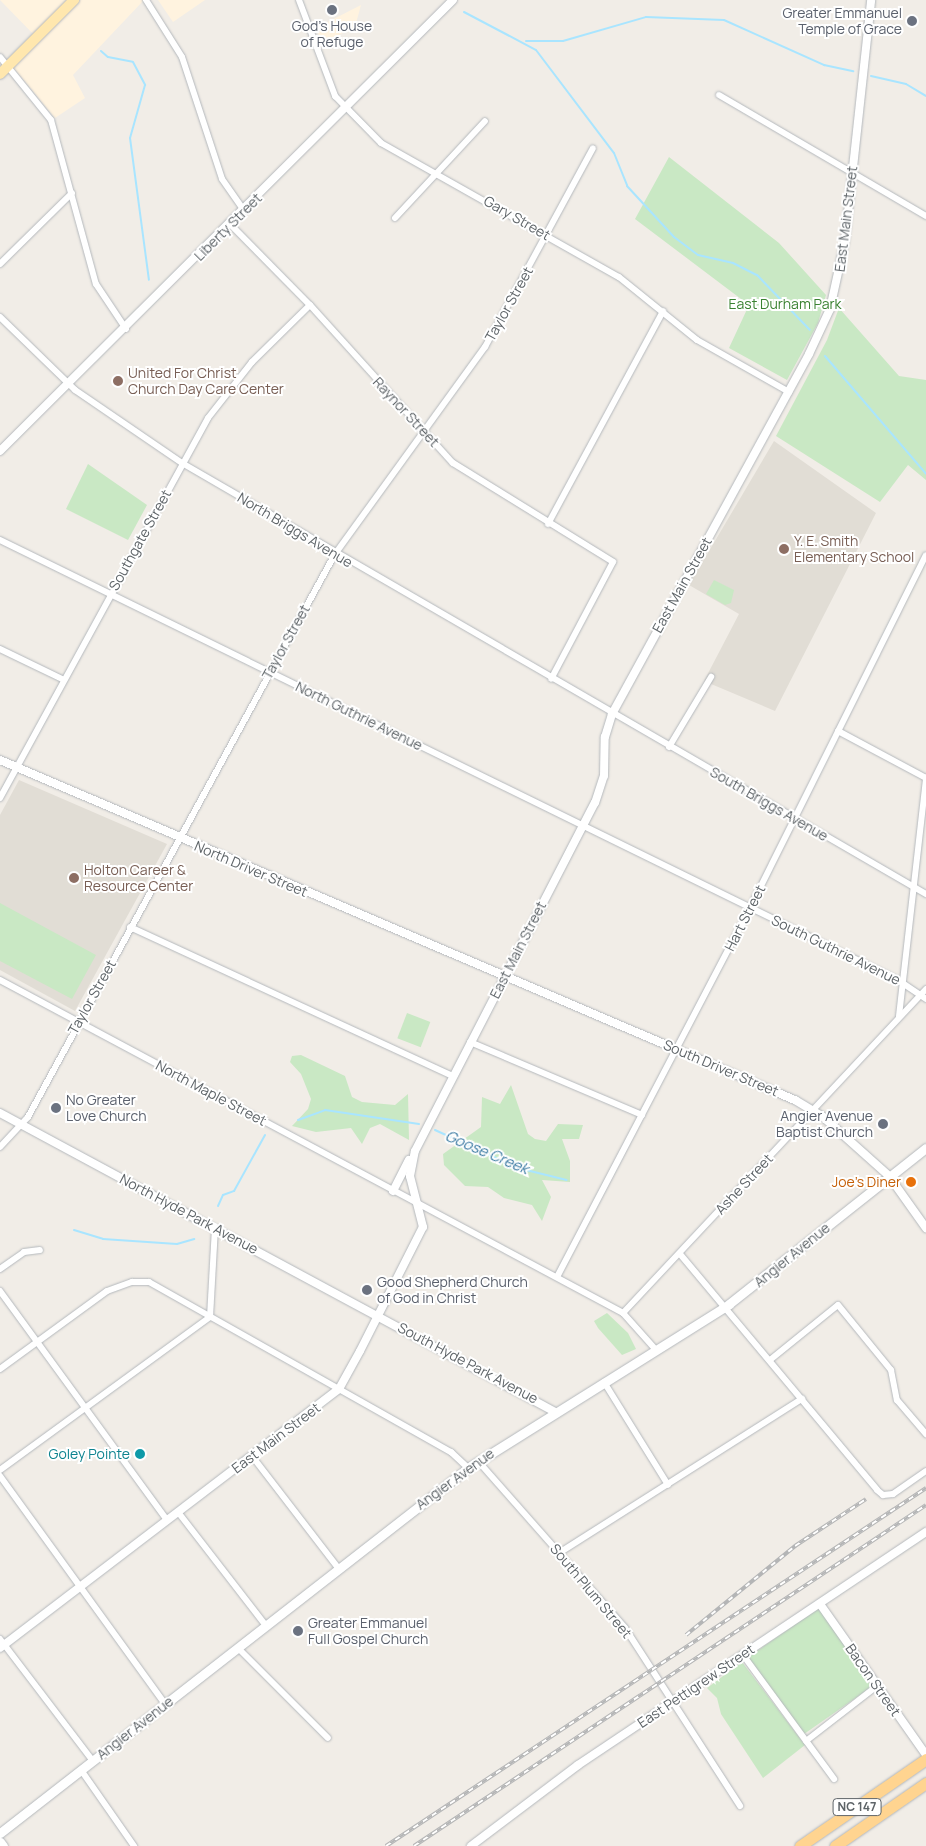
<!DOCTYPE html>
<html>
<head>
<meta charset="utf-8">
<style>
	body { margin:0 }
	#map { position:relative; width:926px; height:1846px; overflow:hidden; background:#f1ede7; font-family:Manrope,sans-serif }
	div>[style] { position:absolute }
	.commercial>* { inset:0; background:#fff3df }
	.education>* { inset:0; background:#e1ddd5 }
	.green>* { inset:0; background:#c9e8c4; transform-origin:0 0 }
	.stream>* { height:2px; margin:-1px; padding:0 1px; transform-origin:1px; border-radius:1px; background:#a9e5ff }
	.roads { filter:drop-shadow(0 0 1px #b4b8bc) drop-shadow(0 0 1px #b4b8bc) }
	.minor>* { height:6px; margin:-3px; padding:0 3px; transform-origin:3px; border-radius:3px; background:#fff }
	.tertiary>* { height:8px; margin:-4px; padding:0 4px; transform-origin:4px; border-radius:4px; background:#fff }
	.secondary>* { height:9px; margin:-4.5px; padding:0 4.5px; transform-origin:4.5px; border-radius:4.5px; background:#fff }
	.primary>* { height:10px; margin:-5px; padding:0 5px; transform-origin:5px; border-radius:5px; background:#ffe7ae }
	.motorway>* { height:11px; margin:-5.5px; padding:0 5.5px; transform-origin:5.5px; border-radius:5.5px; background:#ffd490 }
	.rail>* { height:4px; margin-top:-2px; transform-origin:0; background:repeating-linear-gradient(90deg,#fff 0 5.5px,#b4b5b6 0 11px); box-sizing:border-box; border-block:1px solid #b4b5b6 }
	.dots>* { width:14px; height:14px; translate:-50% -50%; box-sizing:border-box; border:2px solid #fff; border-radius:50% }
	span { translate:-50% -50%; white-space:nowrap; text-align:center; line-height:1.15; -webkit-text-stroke:4px #fff; paint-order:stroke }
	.shield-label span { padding:1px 4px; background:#fff; border:1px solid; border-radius:4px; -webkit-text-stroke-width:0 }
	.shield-label { font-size:12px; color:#5e6468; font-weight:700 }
	.worship-label { font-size:14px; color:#5b616d }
	.right { translate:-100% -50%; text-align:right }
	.left { translate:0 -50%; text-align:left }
	.street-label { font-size:14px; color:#5e6468 }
	.park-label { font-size:14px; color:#3a8232 }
	.education-label { font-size:14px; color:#785e54 }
	.food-label { font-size:14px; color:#c56008 }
	.culture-label { font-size:14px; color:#0d838f }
	.water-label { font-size:15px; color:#3c7ba3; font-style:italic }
</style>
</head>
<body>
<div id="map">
	<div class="commercial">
		<div style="clip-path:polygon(0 0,144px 0,73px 75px,85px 98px,55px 118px,13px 67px,39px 40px)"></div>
		<div style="clip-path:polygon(158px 0,205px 0,173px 22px)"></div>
		<div style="clip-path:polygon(361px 5px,355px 27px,322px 43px,316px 28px)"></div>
	</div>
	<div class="education">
		<div style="clip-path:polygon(774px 441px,876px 513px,775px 711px,704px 681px,739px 614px,689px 585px)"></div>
		<div style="clip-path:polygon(19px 780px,167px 844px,75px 1011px,0 970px,0 815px)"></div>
	</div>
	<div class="green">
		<div style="clip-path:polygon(669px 157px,779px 243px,826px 295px,818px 323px,787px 380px,729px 348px,749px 305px,635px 219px)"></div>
		<div style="clip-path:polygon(839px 308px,899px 376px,926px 380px,926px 480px,908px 465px,880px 502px,776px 436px,827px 340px)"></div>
		<div style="clip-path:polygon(88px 464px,147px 505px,128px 540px,66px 509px)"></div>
		<div style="clip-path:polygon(714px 580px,734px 590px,731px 603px,725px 605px,706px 594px)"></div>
		<div style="clip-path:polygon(0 903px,96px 955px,72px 999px,0 961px)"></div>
		<div style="left:407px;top:1013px;width:25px;height:27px;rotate:21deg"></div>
		<div style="clip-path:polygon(301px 1055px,345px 1076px,352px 1097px,362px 1102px,395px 1105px,408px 1094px,409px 1140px,380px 1124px,370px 1128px,362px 1144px,351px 1128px,316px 1132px,292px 1126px,308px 1109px,311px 1099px,301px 1074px,290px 1062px,292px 1056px)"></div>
		<div style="clip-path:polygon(511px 1085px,528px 1134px,535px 1139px,546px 1141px,558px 1124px,583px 1125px,579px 1139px,562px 1139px,570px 1161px,570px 1182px,542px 1180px,551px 1197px,542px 1221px,532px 1205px,504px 1198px,488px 1187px,465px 1186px,444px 1165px,443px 1154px,481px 1127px,482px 1097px,500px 1104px)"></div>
		<div style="clip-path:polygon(607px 1313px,628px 1333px,636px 1349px,622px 1355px,598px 1328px,594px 1321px)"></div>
		<div style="left:820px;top:1607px;width:95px;height:89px;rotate:55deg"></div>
		<div style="clip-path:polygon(742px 1662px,805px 1745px,763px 1778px,721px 1714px,717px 1698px,707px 1688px)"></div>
	</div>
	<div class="stream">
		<div style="left:464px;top:12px;width:81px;rotate:27.8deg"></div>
		<div style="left:536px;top:50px;width:129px;rotate:52.9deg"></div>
		<div style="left:614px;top:153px;width:35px;rotate:68deg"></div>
		<div style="left:627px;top:186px;width:69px;rotate:47.3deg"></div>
		<div style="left:674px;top:237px;width:30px;rotate:37deg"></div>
		<div style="left:698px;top:255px;width:36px;rotate:13deg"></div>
		<div style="left:733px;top:263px;width:27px;rotate:27deg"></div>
		<div style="left:757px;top:275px;width:76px;rotate:46.1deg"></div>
		<div style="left:526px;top:41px;width:37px"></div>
		<div style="left:563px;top:41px;width:86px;rotate:-16.1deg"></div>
		<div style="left:646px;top:17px;width:78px;rotate:2.2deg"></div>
		<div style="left:724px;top:20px;width:110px;rotate:24.2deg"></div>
		<div style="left:824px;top:65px;width:30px;rotate:12deg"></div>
		<div style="left:101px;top:51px;width:9px;rotate:41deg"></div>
		<div style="left:108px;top:57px;width:25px;rotate:11deg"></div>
		<div style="left:133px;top:62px;width:26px;rotate:62deg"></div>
		<div style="left:145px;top:85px;width:55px;rotate:105.8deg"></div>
		<div style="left:130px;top:138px;width:143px;rotate:82.4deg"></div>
		<div style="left:871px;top:76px;width:36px;rotate:13deg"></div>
		<div style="left:906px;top:84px;width:23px;rotate:31deg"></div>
		<div style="left:825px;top:356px;width:155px;rotate:49.4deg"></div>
		<div style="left:298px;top:1120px;width:29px;rotate:-20deg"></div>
		<div style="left:325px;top:1110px;width:95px;rotate:8.5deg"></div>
		<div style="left:435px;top:1130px;width:91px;rotate:24.6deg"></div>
		<div style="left:518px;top:1168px;width:50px;rotate:13.8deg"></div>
		<div style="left:218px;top:1206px;width:12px;rotate:-66deg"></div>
		<div style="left:223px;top:1195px;width:12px;rotate:-20deg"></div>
		<div style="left:234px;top:1191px;width:64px;rotate:-61deg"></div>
		<div style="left:74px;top:1230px;width:30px;rotate:17deg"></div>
		<div style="left:103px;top:1239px;width:74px;rotate:3.9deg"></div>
		<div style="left:177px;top:1244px;width:18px;rotate:-16deg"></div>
	</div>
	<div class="roads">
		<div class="minor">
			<div style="left:146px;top:0;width:67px;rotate:57.7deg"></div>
			<div style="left:182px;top:57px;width:128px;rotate:71.8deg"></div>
			<div style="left:222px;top:179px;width:39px;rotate:55deg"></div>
			<div style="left:299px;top:0;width:103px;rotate:69.4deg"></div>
			<div style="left:335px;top:96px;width:66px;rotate:45.6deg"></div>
			<div style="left:381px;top:143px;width:273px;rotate:29.4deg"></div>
			<div style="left:619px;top:277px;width:100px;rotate:38.9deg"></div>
			<div style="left:697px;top:340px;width:106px;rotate:29.5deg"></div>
			<div style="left:0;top:57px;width:81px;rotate:51deg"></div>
			<div style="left:51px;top:120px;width:170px;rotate:74.7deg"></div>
			<div style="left:96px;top:284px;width:54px;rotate:56.3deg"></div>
			<div style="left:719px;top:95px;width:240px;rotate:30.3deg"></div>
			<div style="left:395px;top:218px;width:132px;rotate:-47.1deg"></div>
			<div style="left:230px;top:224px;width:114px;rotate:45.4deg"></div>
			<div style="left:310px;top:305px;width:213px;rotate:47.9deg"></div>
			<div style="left:453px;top:463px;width:188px;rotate:31.7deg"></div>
			<div style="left:613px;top:562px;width:132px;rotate:117.9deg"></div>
			<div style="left:0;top:264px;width:101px;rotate:-44.6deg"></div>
			<div style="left:0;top:317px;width:105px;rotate:44.2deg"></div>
			<div style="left:75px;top:390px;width:130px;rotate:34.3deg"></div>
			<div style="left:182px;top:463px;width:860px;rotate:30.08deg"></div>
			<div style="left:548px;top:524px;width:242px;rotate:-61.6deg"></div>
			<div style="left:0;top:540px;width:1000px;rotate:26.1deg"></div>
			<div style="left:898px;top:980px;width:34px;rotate:34deg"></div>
			<div style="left:0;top:649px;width:71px;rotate:25.8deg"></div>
			<div style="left:838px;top:731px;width:100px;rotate:28.1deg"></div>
			<div style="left:669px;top:747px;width:82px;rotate:-59deg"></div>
			<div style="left:0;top:798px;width:433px;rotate:-61.3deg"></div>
			<div style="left:208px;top:418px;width:71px;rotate:-51.8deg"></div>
			<div style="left:252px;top:362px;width:81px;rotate:-44.5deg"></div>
			<div style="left:130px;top:927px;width:356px;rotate:24.8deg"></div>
			<div style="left:0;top:980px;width:706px;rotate:28.12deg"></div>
			<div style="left:623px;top:1313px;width:50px;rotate:48.3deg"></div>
			<div style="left:899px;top:1016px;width:240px;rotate:-83.5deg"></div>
			<div style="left:470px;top:1042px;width:187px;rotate:23deg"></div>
			<div style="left:0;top:1147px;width:41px;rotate:-47deg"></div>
			<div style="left:28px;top:1117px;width:641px;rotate:-61.4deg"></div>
			<div style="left:335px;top:554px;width:256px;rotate:-54.1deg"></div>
			<div style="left:485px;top:347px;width:226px;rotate:-61.5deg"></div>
			<div style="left:680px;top:1254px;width:307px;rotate:50.1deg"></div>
			<div style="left:877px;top:1490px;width:8px;rotate:40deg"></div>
			<div style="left:883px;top:1495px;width:10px;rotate:-6deg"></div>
			<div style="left:893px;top:1494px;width:40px;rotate:-34.9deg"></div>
			<div style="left:0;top:1269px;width:29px;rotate:-35deg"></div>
			<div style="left:24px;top:1252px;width:16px;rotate:-7deg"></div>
			<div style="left:557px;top:1277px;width:416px;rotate:-62.4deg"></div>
			<div style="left:750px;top:908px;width:394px;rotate:-63.5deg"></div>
			<div style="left:0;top:1291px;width:283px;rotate:53.9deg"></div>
			<div style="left:623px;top:1313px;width:444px;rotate:-46.9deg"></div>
			<div style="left:770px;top:1360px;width:87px;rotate:-39deg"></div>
			<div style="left:838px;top:1305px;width:84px;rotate:50.8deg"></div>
			<div style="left:891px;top:1370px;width:31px;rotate:79deg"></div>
			<div style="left:897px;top:1400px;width:45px;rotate:49.5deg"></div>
			<div style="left:0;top:1369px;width:132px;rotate:-36.1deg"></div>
			<div style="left:107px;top:1291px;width:27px;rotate:-20deg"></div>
			<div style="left:132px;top:1282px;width:17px"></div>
			<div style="left:149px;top:1282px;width:347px;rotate:29.4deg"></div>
			<div style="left:451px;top:1452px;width:23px;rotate:43deg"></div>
			<div style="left:604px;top:1382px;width:121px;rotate:58.1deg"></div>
			<div style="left:252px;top:1456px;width:143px;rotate:52.4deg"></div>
			<div style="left:478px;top:1461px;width:222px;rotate:48.6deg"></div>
			<div style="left:625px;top:1628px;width:212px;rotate:57.1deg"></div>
			<div style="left:0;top:1470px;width:260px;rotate:-36.1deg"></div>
			<div style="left:210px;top:1317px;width:89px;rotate:-86.8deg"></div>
			<div style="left:0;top:1476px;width:281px;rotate:54.1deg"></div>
			<div style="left:178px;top:1512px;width:144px;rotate:52.3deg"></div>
			<div style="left:559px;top:1553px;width:288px;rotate:-32.4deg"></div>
			<div style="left:0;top:1639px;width:153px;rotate:52.7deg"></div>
			<div style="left:238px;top:1648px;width:127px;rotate:45deg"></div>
			<div style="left:743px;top:1655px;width:154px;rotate:53.7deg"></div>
			<div style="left:806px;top:1741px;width:90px;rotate:-37.8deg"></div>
			<div style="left:81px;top:1770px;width:93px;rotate:55.1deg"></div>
		</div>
		<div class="tertiary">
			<div style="left:0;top:451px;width:639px;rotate:-44.87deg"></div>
			<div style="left:0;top:760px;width:865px;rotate:23.16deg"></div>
			<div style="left:795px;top:1100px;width:31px;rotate:31deg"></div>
			<div style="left:822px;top:1116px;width:90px;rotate:41.8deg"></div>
			<div style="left:889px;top:1176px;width:64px;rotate:54.6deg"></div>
			<div style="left:0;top:1113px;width:630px;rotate:28.31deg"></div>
			<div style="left:393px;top:1191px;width:35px;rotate:-63deg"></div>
			<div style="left:820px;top:1604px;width:184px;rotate:54.9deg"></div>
			<div style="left:0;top:1648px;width:427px;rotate:-37.4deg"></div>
			<div style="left:339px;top:1389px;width:43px;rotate:-61.1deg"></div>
			<div style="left:360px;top:1351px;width:139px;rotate:-63.1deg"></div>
			<div style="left:423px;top:1227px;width:53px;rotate:-104.3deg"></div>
			<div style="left:410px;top:1176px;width:25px;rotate:-79deg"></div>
			<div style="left:415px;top:1151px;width:392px;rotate:-62.7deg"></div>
			<div style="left:595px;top:803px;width:28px;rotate:-72deg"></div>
			<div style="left:604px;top:776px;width:39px;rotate:-89deg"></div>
			<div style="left:605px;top:737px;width:24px;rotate:-73deg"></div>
			<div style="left:612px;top:714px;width:410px;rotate:-61.3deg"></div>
			<div style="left:809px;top:354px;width:50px;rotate:-65deg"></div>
			<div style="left:830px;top:309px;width:70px;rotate:-77.6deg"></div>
			<div style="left:845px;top:241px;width:242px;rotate:-83.8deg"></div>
			<div style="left:471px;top:1846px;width:134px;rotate:-37.1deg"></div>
			<div style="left:578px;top:1765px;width:419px;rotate:-33.8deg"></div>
		</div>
		<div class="secondary">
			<div style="left:0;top:1833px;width:594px;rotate:-37.95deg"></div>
			<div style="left:468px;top:1468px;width:308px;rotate:-32.1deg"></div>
			<div style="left:729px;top:1304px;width:251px;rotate:-38.4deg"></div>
			<div style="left:0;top:1842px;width:5px;rotate:53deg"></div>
		</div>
		<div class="primary">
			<div style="left:0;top:74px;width:105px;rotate:-45deg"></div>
		</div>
		<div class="motorway">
			<div style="left:800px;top:1846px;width:153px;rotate:-34.6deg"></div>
			<div style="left:835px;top:1846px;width:111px;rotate:-34.7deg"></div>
		</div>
	</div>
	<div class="rail">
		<div style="left:686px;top:1635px;width:141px;rotate:-39.2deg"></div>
		<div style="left:795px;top:1546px;width:85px;rotate:-33.5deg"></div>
		<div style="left:386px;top:1846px;width:648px;rotate:-33.54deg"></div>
		<div style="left:414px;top:1846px;width:615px;rotate:-33.66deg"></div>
	</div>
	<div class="dots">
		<div style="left:332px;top:10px;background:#6b7280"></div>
		<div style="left:912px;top:21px;background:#6b7280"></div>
		<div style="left:118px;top:381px;background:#8d6e63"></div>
		<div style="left:784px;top:549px;background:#8d6e63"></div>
		<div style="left:74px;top:878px;background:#8d6e63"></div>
		<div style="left:56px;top:1108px;background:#6b7280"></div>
		<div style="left:883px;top:1124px;background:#6b7280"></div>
		<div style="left:911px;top:1182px;background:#e8710a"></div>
		<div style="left:367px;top:1290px;background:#6b7280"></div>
		<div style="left:140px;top:1454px;background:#0f9aa8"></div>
		<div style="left:298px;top:1631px;background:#6b7280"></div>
	</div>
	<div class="shield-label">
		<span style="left:857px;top:1807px">NC 147</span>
	</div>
	<div class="worship-label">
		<span class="right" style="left:902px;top:21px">Greater Emmanuel<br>Temple of Grace</span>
		<span style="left:332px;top:34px">God's House<br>of Refuge</span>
		<span class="left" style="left:66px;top:1108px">No Greater<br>Love Church</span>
		<span class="right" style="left:873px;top:1124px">Angier Avenue<br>Baptist Church</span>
		<span class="left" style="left:377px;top:1290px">Good Shepherd Church<br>of God in Christ</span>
		<span class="left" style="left:308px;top:1631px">Greater Emmanuel<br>Full Gospel Church</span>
	</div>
	<div class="street-label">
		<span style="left:517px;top:218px;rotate:30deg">Gary Street</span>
		<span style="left:846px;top:219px;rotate:-83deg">East Main Street</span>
		<span style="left:228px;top:227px;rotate:-45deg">Liberty Street</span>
		<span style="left:509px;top:304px;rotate:-61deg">Taylor Street</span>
		<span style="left:406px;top:412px;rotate:47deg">Raynor Street</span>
		<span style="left:295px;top:530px;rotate:31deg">North Briggs Avenue</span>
		<span style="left:140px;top:540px;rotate:-61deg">Southgate Street</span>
		<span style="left:682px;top:585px;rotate:-61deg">East Main Street</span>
		<span style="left:286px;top:642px;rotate:-61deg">Taylor Street</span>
		<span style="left:359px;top:716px;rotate:26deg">North Guthrie Avenue</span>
		<span style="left:769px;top:804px;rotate:30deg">South Briggs Avenue</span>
		<span style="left:251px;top:869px;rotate:23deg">North Driver Street</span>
		<span style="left:745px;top:918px;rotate:-63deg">Hart Street</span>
		<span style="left:518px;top:950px;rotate:-63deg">East Main Street</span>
		<span style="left:836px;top:950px;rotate:26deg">South Guthrie Avenue</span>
		<span style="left:92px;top:997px;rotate:-61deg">Taylor Street</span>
		<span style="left:721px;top:1068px;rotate:23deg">South Driver Street</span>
		<span style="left:211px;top:1093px;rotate:28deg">North Maple Street</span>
		<span style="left:744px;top:1184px;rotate:-47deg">Ashe Street</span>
		<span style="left:189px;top:1214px;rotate:28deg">North Hyde Park Avenue</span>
		<span style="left:792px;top:1255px;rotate:-39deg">Angier Avenue</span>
		<span style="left:468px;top:1363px;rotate:28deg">South Hyde Park Avenue</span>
		<span style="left:276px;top:1438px;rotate:-37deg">East Main Street</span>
		<span style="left:455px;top:1479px;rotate:-36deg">Angier Avenue</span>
		<span style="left:591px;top:1591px;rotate:50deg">South Plum Street</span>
		<span style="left:873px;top:1680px;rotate:55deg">Bacon Street</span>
		<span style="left:696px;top:1686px;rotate:-34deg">East Pettigrew Street</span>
		<span style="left:135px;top:1728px;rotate:-38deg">Angier Avenue</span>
	</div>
	<div class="park-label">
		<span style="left:785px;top:304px">East Durham Park</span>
	</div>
	<div class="education-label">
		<span class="left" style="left:128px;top:381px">United For Christ<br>Church Day Care Center</span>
		<span class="left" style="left:794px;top:549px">Y. E. Smith<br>Elementary School</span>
		<span class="left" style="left:84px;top:878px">Holton Career &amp;<br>Resource Center</span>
	</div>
	<div class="food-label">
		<span class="right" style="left:901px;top:1182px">Joe's Diner</span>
	</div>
	<div class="culture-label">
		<span class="right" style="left:130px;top:1454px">Goley Pointe</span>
	</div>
	<div class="water-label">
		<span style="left:487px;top:1152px;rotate:23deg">Goose Creek</span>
	</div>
</div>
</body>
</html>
